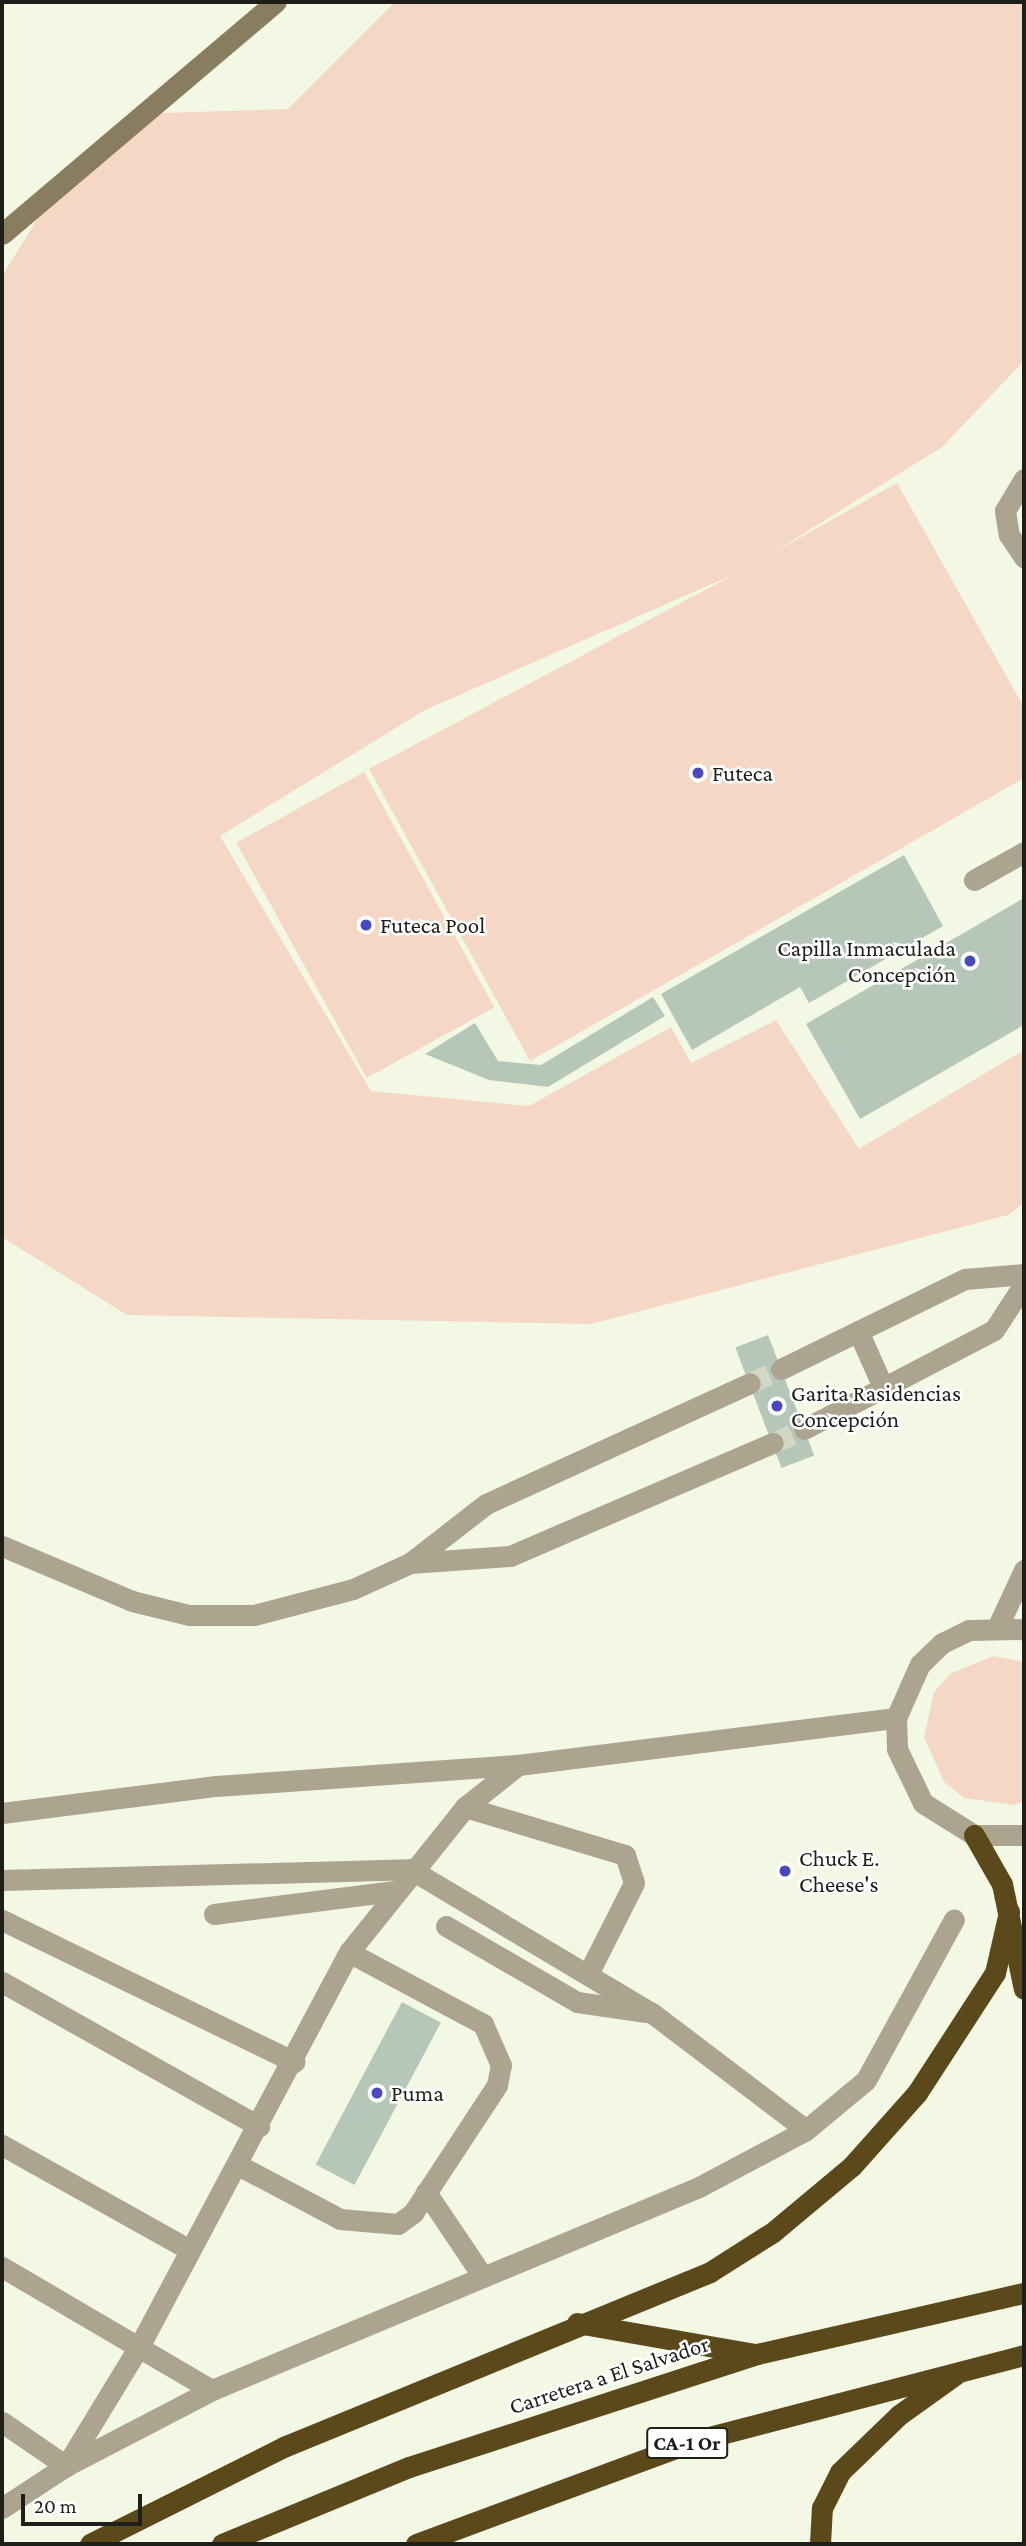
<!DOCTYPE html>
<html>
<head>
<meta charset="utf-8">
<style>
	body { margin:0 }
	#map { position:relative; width:1026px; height:2546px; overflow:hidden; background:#f2f8e3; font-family:"Crimson Pro",serif }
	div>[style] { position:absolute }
	.green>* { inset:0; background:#f4d8c5; transform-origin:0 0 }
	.building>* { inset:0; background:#b6c7b9; transform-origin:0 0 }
	.street-tunnel>* { height:21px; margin-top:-10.5px; transform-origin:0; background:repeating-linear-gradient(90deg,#d2d7c5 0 21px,transparent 0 31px) }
	.lane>* { height:21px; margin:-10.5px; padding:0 10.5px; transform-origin:10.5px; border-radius:10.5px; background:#ada48f }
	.street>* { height:21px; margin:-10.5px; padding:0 10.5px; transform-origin:10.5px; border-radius:10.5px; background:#ada48f }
	.secondary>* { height:21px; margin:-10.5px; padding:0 10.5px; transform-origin:10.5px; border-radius:10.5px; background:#8a7d5f }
	.highway>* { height:21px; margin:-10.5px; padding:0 10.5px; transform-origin:10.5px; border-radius:10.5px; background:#5b491c }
	.dots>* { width:19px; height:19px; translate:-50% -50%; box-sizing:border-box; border:4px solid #fff; border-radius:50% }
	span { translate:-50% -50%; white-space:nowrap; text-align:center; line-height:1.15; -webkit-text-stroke:5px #fff; paint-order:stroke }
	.shield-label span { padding:2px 5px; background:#fff; border:2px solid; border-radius:5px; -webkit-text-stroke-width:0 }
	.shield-label { font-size:21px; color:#1e1f18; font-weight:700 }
	.poi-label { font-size:23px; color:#1e1f18 }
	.left { translate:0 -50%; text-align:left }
	.right { translate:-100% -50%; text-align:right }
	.street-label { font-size:23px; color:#1e1f18 }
	.frame { position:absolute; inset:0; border:4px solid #1e1f18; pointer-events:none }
	.scale { position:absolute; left:21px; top:2494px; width:121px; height:32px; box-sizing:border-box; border:4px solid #1e1f18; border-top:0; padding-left:9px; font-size:21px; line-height:24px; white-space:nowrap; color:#1e1f18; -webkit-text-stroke:5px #fff; paint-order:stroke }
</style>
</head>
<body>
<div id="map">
	<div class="green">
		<div style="clip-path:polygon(395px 2px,1024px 2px,1024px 361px,942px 447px,771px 554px,897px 483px,1024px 707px,1024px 778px,530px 1061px,369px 769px,737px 573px,425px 710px,220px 836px,371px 1091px,529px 1106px,671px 1027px,691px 1063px,776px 1020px,859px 1149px,1024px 1050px,1024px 1203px,1008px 1215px,591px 1324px,127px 1315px,2px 1237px,2px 276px,44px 208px,162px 113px,288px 109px)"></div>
		<div style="left:364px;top:772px;width:269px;height:146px;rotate:61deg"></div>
		<div style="clip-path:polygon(993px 1656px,1024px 1662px,1024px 1801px,1014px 1805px,964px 1798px,944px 1782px,924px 1737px,934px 1692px,950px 1674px)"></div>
	</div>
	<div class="building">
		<div style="clip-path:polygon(904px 855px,943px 926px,809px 1003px,800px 987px,692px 1050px,661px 994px)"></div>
		<div style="clip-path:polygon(1024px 898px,1024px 1025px,860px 1119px,806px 1024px)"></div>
		<div style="clip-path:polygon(653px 997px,665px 1016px,548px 1087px,489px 1080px,425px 1054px,475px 1023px,498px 1061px,541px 1065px)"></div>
		<div style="left:768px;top:1335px;width:129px;height:35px;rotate:69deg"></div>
		<div style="left:402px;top:2002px;width:44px;height:184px;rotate:28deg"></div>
	</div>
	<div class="street-tunnel">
		<div style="left:750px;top:1383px;width:34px;rotate:-24deg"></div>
		<div style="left:773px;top:1443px;width:34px;rotate:-24deg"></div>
	</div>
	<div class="lane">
		<div style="left:1024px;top:479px;width:37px;rotate:121deg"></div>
		<div style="left:1005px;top:511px;width:24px;rotate:81deg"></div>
		<div style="left:1009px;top:535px;width:27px;rotate:56deg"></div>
		<div style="left:974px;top:880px;width:57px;rotate:-29.2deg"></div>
		<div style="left:998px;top:1626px;width:62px;rotate:-65.1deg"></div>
		<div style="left:465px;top:1807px;width:167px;rotate:16.7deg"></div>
		<div style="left:625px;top:1855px;width:29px;rotate:72deg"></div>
		<div style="left:634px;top:1883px;width:100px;rotate:116.8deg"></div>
		<div style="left:2px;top:1813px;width:216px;rotate:-7.2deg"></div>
		<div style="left:216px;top:1786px;width:303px;rotate:-4deg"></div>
		<div style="left:518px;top:1765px;width:381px;rotate:-7.1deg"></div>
		<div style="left:2px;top:1880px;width:408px;rotate:-1.5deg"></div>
		<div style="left:410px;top:1869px;width:282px;rotate:30.8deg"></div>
		<div style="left:652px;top:2013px;width:193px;rotate:37.2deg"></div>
		<div style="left:214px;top:1914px;width:180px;rotate:-7.3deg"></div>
		<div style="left:2px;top:1920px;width:325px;rotate:25.9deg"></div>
		<div style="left:446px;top:1926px;width:151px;rotate:30.1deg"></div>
		<div style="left:577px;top:2002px;width:70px;rotate:8.2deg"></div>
		<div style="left:2px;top:1982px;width:295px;rotate:29.3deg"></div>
		<div style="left:2px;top:2145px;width:213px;rotate:29.2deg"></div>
		<div style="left:238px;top:2165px;width:115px;rotate:27.9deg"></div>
		<div style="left:340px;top:2219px;width:58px;rotate:4.9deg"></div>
		<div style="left:398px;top:2224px;width:19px;rotate:-36deg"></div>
		<div style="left:413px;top:2213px;width:153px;rotate:-56.7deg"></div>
		<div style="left:497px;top:2085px;width:20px;rotate:-79deg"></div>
		<div style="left:501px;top:2065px;width:45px;rotate:-113.7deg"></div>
		<div style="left:483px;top:2024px;width:152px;rotate:-151.8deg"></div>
		<div style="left:426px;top:2192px;width:99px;rotate:56.1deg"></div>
		<div style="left:2px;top:2267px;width:243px;rotate:30.4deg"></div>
		<div style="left:2px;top:2422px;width:78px;rotate:34.5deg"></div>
		<div style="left:66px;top:2466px;width:144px;rotate:-58.6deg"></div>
		<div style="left:141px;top:2343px;width:443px;rotate:-62deg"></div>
		<div style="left:349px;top:1952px;width:186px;rotate:-51.3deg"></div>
		<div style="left:465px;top:1807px;width:68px;rotate:-38.4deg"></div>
		<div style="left:2px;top:2508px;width:77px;rotate:-33.3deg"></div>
		<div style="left:66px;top:2466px;width:165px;rotate:-27.5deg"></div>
		<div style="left:212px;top:2390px;width:528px;rotate:-22.63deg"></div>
		<div style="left:699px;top:2187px;width:121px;rotate:-28deg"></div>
		<div style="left:806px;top:2130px;width:78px;rotate:-39.8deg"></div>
		<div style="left:866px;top:2080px;width:183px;rotate:-61.3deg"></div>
	</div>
	<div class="street">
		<div style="left:858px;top:1331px;width:61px;rotate:65.9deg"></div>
		<div style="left:781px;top:1369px;width:205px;rotate:-26.1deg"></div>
		<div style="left:965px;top:1279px;width:59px;rotate:-4.8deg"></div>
		<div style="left:804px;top:1429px;width:214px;rotate:-27.5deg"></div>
		<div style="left:994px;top:1330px;width:55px;rotate:-56.9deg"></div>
		<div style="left:2px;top:1546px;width:141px;rotate:22.9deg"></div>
		<div style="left:132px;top:1601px;width:59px;rotate:13.8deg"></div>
		<div style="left:189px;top:1615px;width:65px"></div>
		<div style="left:254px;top:1615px;width:102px;rotate:-14.7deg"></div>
		<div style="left:353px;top:1589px;width:63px;rotate:-24.5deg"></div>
		<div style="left:410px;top:1563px;width:96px;rotate:-37.8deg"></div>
		<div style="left:486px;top:1504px;width:290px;rotate:-24.6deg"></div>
		<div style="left:410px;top:1563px;width:100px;rotate:-4deg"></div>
		<div style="left:510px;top:1556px;width:286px;rotate:-23.3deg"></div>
		<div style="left:1024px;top:1629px;width:55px;rotate:179deg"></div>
		<div style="left:969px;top:1630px;width:30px;rotate:154deg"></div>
		<div style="left:942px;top:1643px;width:30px;rotate:136deg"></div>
		<div style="left:920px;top:1664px;width:59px;rotate:114deg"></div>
		<div style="left:896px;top:1718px;width:31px;rotate:88deg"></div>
		<div style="left:897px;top:1749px;width:60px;rotate:64.3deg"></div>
		<div style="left:923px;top:1803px;width:60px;rotate:32.1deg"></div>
		<div style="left:974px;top:1835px;width:50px"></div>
	</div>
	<div class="secondary">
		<div style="left:2px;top:234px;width:359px;rotate:-40.3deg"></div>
	</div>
	<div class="highway">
		<div style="left:974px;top:1835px;width:56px;rotate:60.3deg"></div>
		<div style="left:1002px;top:1884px;width:107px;rotate:78.2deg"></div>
		<div style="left:577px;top:2323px;width:181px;rotate:9.9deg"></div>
		<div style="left:90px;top:2544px;width:219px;rotate:-26.6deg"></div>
		<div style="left:286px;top:2446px;width:458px;rotate:-22.3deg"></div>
		<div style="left:710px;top:2272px;width:75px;rotate:-32.4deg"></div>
		<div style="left:773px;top:2232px;width:103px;rotate:-39.9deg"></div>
		<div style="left:852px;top:2166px;width:98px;rotate:-48.3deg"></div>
		<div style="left:917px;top:2093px;width:143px;rotate:-57deg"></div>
		<div style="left:995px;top:1973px;width:63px;rotate:-77.1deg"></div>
		<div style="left:222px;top:2544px;width:202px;rotate:-22.4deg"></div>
		<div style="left:409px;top:2467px;width:366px;rotate:-18deg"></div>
		<div style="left:757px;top:2354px;width:274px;rotate:-12.9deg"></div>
		<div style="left:416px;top:2544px;width:296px;rotate:-20.3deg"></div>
		<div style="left:694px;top:2441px;width:341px;rotate:-14.6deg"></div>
		<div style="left:820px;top:2544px;width:36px;rotate:-87deg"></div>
		<div style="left:822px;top:2508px;width:40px;rotate:-63.4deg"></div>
		<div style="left:840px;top:2472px;width:82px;rotate:-44deg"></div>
		<div style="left:899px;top:2415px;width:70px;rotate:-35.7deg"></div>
	</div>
	<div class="dots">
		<div style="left:698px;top:773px;background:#4849be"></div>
		<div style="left:366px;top:925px;background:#4849be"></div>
		<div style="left:970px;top:961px;background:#4849be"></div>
		<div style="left:777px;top:1406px;background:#4849be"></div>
		<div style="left:785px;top:1871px;background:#4849be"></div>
		<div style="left:377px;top:2093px;background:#4849be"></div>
	</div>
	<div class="shield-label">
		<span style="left:687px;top:2443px">CA-1 Or</span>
	</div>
	<div class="poi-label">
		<span class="left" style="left:712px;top:773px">Futeca</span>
		<span class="left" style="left:380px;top:925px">Futeca Pool</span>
		<span class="right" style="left:956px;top:961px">Capilla Inmaculada<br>Concepción</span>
		<span class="left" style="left:791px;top:1406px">Garita Rasidencias<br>Concepción</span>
		<span class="left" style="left:799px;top:1871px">Chuck E.<br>Cheese's</span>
		<span class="left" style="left:391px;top:2093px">Puma</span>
	</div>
	<div class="street-label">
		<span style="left:609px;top:2375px;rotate:-18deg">Carretera a El Salvador</span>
	</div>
	<div class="frame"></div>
	<div class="scale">20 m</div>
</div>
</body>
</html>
